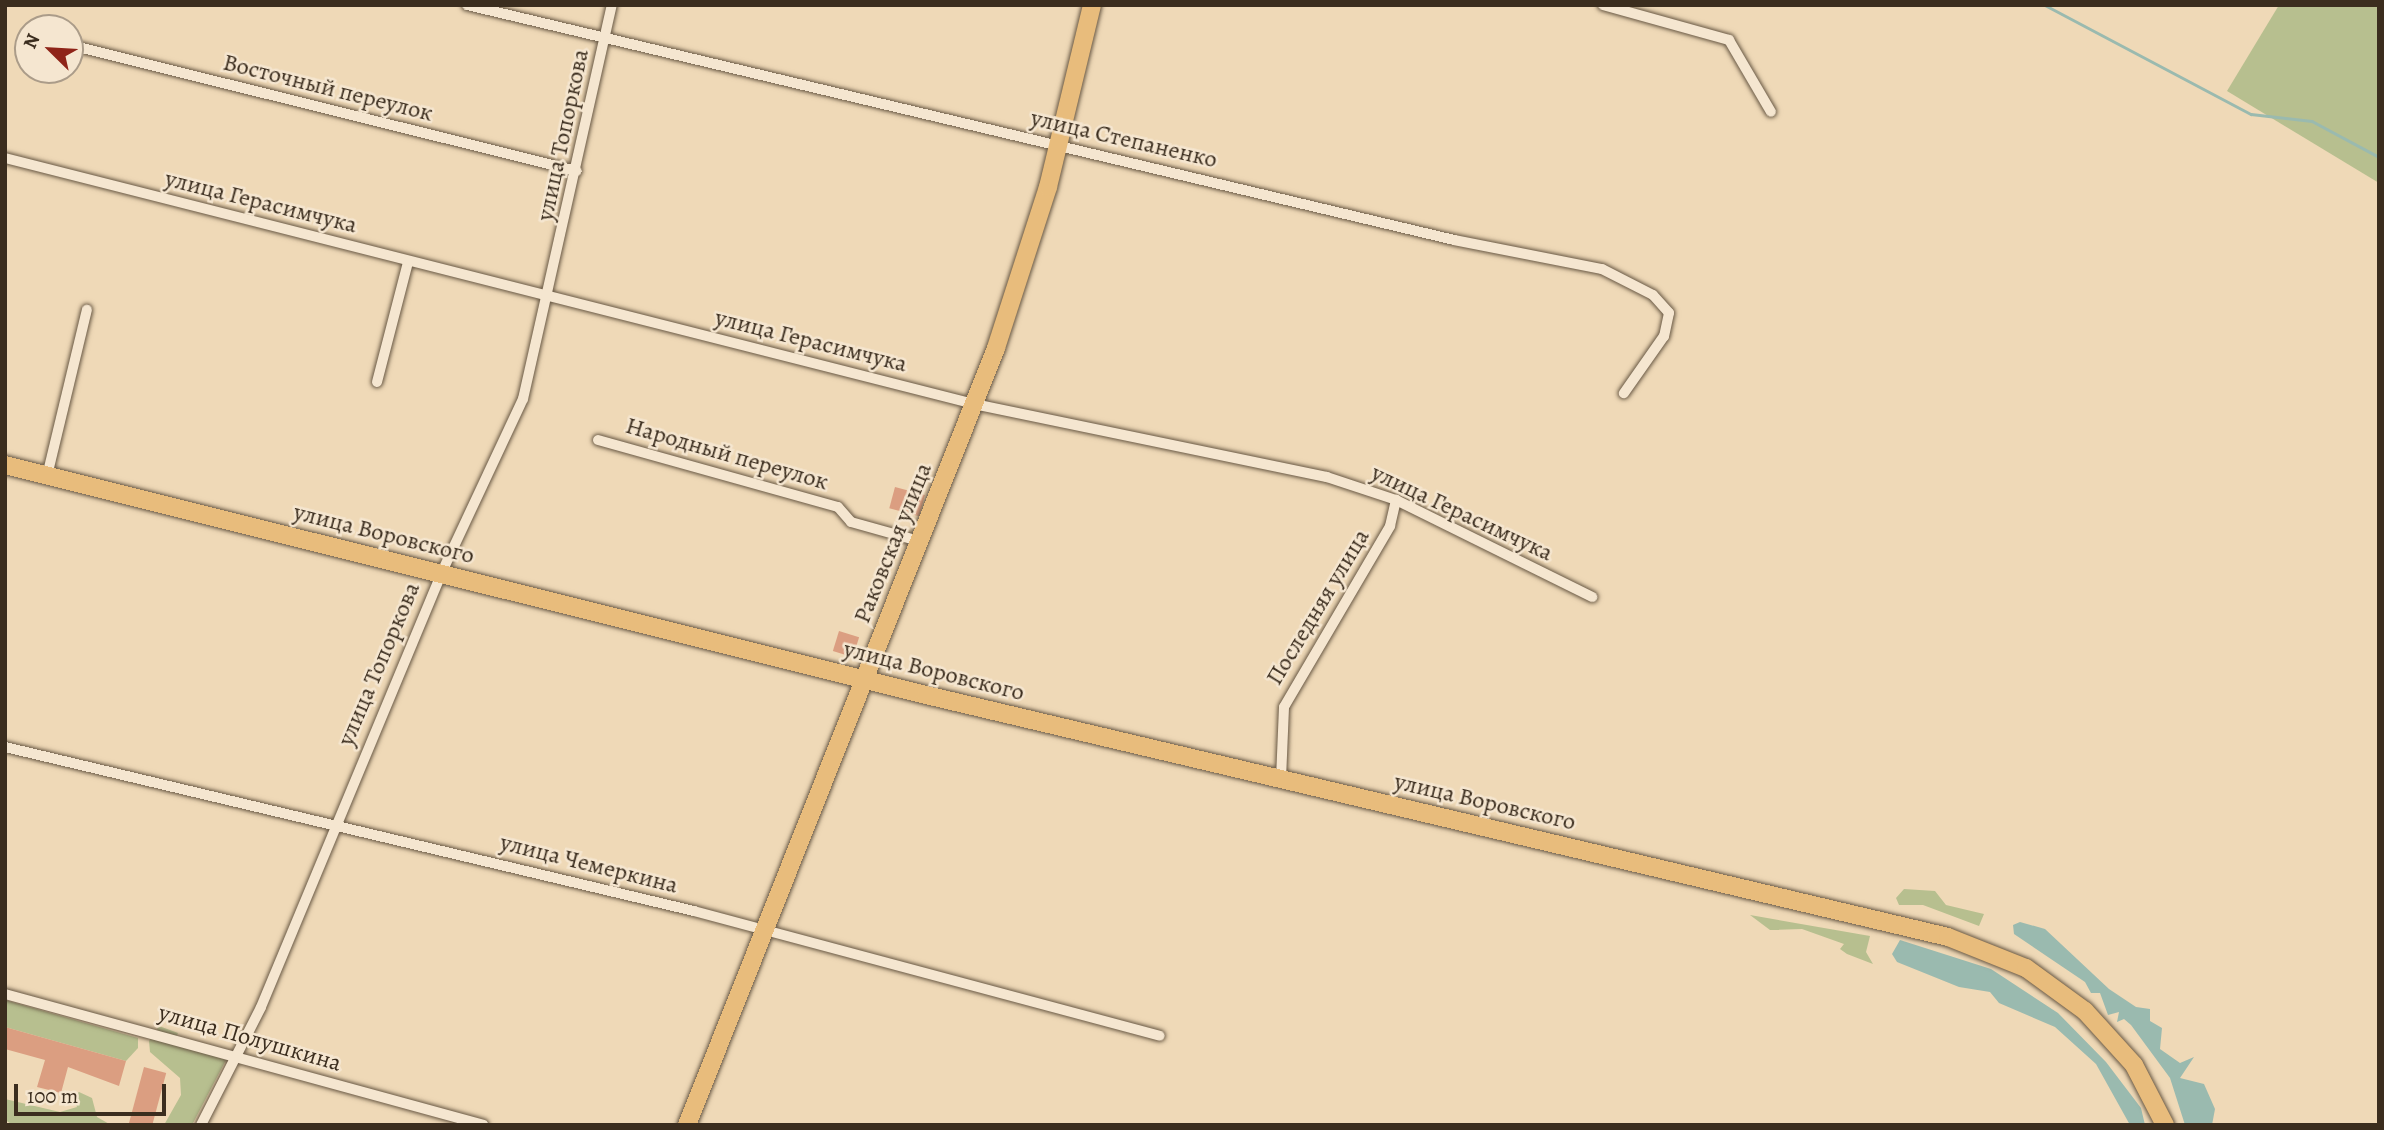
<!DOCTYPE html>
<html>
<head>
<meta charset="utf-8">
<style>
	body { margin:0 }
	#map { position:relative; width:2384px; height:1130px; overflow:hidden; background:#efd9b7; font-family:Alegreya,serif }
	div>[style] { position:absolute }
	.green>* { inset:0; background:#b7bf8f }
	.water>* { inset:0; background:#9abaaf }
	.stream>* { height:2.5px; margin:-1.25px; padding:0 1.25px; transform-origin:1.25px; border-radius:1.25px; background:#9abaaf }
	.building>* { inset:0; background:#db9e81; transform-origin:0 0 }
	.roads { filter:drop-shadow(0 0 2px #685844) drop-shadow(0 0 2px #685844) }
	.street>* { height:10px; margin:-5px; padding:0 5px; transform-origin:5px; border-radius:5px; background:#f5e6d0 }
	.primary>* { height:18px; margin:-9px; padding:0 9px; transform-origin:9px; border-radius:9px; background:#e8bc7c }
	span { translate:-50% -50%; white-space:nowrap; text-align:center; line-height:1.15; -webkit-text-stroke:5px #f5e6d0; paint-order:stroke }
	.street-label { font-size:24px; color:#3b2d1e }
	.frame { position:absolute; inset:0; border:7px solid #3b2d1e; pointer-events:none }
	.north { position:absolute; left:14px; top:14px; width:70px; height:70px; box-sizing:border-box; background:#f5e6d0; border:2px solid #ab9c89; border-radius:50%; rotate:294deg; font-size:19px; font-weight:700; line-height:28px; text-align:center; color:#3b2d1e }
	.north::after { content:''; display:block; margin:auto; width:24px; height:32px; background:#8f2418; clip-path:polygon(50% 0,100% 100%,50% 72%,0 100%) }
	.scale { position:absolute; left:14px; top:1084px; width:152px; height:32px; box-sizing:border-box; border:4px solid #3b2d1e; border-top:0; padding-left:9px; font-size:21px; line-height:24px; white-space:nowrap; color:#3b2d1e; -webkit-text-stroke:5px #f5e6d0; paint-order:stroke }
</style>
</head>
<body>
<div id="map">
	<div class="green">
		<div style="clip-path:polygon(2279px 5px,2379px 5px,2379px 183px,2227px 91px)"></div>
		<div style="clip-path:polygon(1904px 889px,1935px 891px,1946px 905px,1984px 914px,1979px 926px,1923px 905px,1899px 905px,1896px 898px)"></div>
		<div style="clip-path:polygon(1750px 915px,1870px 936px,1866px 952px,1873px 964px,1847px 954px,1840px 949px,1844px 944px,1802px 929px,1770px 930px)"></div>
		<div style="clip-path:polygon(5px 1000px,138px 1038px,138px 1048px,126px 1061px,5px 1027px)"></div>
		<div style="clip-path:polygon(159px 1026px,178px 1033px,174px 1042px,226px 1060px,192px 1125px,164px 1125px,181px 1095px,180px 1078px,150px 1052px,149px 1041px)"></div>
		<div style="clip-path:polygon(79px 1092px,92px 1098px,97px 1117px,111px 1125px,13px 1125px,5px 1120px,5px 1099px,60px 1112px,77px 1107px,73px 1097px)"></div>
	</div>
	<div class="water">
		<div style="clip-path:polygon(2020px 922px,2045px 929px,2109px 989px,2136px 1007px,2150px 1009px,2150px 1021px,2162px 1028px,2160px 1049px,2180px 1063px,2194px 1057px,2180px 1078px,2204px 1084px,2215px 1109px,2212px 1125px,2185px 1125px,2170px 1078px,2131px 1025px,2124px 1019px,2117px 1022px,2119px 1012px,2108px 1015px,2100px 993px,2091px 993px,2085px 982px,2014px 934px,2013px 925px)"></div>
		<div style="clip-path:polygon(1900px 940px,1991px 969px,2058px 1013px,2106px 1062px,2141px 1108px,2145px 1125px,2130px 1125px,2096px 1064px,2055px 1027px,1999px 1003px,1990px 992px,1959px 987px,1897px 962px,1892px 954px)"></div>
	</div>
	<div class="stream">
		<div style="left:2045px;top:5px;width:233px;rotate:27.9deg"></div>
		<div style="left:2251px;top:114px;width:61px;rotate:6.5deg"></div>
		<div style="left:2312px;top:121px;width:76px;rotate:28.2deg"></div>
	</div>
	<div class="building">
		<div style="left:895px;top:487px;width:31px;height:22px;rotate:15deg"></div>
		<div style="left:839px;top:631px;width:21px;height:21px;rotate:17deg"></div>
		<div style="clip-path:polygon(5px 1027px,126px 1061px,119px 1086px,68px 1067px,61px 1093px,37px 1087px,45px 1060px,5px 1049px)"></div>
		<div style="left:144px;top:1067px;width:23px;height:60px;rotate:15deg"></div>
	</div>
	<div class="roads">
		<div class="street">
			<div style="left:467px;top:5px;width:1015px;rotate:13.39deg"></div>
			<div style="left:1454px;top:240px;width:151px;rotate:11.1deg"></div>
			<div style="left:1602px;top:269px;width:57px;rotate:27deg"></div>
			<div style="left:1653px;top:295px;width:24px;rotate:48deg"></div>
			<div style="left:1669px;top:313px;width:24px;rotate:102deg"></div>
			<div style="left:1664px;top:336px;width:70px;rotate:125.1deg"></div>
			<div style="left:1603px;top:5px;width:131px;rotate:15.5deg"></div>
			<div style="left:1729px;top:40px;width:83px;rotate:59.7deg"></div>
			<div style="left:70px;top:45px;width:522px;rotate:13.96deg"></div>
			<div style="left:5px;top:158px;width:1000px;rotate:14.24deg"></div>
			<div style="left:974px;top:404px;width:360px;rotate:11.7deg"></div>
			<div style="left:1327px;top:477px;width:73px;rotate:18.4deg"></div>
			<div style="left:1396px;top:500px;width:219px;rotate:26.3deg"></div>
			<div style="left:377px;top:382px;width:124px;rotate:-75.5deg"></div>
			<div style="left:598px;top:440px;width:249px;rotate:15.6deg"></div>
			<div style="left:838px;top:507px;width:20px;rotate:49deg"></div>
			<div style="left:851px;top:522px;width:71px;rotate:15.6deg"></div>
			<div style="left:47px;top:476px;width:171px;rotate:-76.5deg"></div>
			<div style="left:5px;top:747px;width:708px;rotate:13.39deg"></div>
			<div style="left:694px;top:911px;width:482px;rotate:15deg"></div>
			<div style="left:1281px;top:779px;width:72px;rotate:-87.6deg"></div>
			<div style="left:1284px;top:707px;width:210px;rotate:-59.6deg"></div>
			<div style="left:1390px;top:526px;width:27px;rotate:-77deg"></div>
			<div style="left:5px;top:994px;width:496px;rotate:15.3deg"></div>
			<div style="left:201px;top:1125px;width:132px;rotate:-63deg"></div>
			<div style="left:261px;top:1007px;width:469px;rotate:-67.4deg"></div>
			<div style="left:441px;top:574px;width:193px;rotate:-64.9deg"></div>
			<div style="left:523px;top:399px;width:404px;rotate:-77.3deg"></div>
		</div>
		<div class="primary">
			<div style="left:5px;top:465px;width:949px;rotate:14.02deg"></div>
			<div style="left:926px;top:695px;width:1050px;rotate:13.32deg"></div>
			<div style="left:1948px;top:937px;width:84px;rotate:21.7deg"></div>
			<div style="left:2026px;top:968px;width:73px;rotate:36.1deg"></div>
			<div style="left:2085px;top:1011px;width:73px;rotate:47.8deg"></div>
			<div style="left:2134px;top:1065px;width:68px;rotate:62.7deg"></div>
			<div style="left:687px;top:1125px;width:836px;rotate:-68.31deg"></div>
			<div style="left:996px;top:348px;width:169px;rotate:-72.1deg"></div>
			<div style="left:1048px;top:187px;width:187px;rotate:-76.4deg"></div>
		</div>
	</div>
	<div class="street-label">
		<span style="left:328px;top:88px;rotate:14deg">Восточный переулок</span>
		<span style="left:563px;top:135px;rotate:-78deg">улица Топоркова</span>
		<span style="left:1124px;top:139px;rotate:13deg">улица Степаненко</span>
		<span style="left:261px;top:202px;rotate:14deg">улица Герасимчука</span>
		<span style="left:811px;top:341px;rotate:14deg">улица Герасимчука</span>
		<span style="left:727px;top:454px;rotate:16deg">Народный переулок</span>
		<span style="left:1462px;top:513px;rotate:25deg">улица Герасимчука</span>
		<span style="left:384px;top:534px;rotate:14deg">улица Воровского</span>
		<span style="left:893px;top:543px;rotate:-68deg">Раковская улица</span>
		<span style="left:1318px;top:607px;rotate:-59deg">Последняя улица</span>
		<span style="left:379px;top:664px;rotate:-67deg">улица Топоркова</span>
		<span style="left:934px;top:671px;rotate:14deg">улица Воровского</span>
		<span style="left:1485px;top:802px;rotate:13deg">улица Воровского</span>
		<span style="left:589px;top:864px;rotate:14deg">улица Чемеркина</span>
		<span style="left:250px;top:1038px;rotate:16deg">улица Полушкина</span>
	</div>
	<div class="frame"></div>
	<div class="north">N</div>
	<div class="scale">100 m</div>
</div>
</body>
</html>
